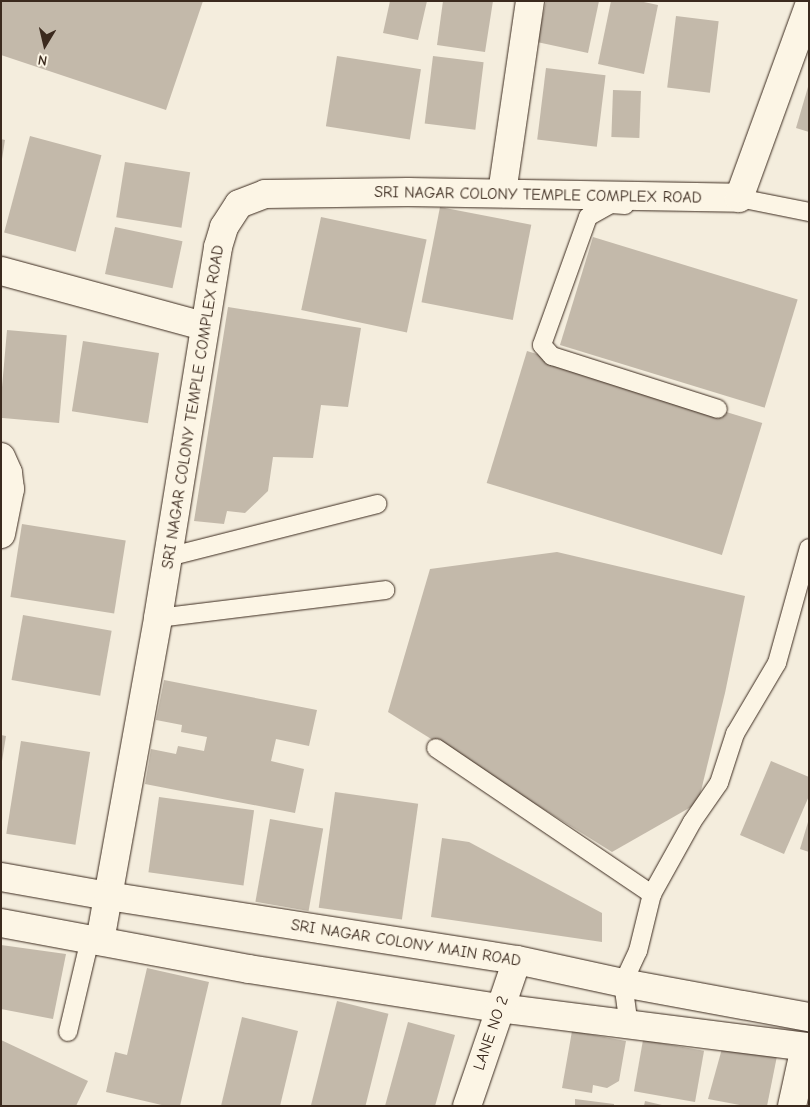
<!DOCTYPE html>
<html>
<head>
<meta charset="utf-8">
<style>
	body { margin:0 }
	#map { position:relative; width:810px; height:1107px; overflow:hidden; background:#f4eddd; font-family:"Comic Neue",sans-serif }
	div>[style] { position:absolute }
	.building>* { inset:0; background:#c3b9aa; transform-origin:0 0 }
	.roads { filter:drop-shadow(0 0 1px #3b2a1e) drop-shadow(0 0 1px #3b2a1e) }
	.lane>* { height:18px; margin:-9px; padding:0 9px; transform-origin:9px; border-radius:9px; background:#fcf5e5 }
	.street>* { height:28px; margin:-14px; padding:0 14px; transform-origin:14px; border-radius:14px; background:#fcf5e5 }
	.secondary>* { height:28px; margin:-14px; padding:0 14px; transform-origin:14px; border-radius:14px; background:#fcf5e5 }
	span { translate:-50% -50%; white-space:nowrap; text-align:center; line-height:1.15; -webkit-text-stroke:4px #fcf5e5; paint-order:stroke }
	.street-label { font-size:16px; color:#3b2a1e }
	.frame { position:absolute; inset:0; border:2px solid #3b2a1e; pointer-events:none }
	.north { position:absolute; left:20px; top:20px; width:50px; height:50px; -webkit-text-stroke:4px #fcf5e5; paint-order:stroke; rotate:189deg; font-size:14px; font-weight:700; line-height:20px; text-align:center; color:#3b2a1e }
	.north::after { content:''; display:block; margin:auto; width:18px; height:22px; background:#3b2a1e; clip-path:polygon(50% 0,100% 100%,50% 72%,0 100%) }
</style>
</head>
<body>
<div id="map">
	<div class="building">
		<div style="clip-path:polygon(1px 1px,203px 1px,166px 110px,1px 55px)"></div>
		<div style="clip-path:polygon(390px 1px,427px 1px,418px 40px,383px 33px)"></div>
		<div style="clip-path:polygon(443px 1px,493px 1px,485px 52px,437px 45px)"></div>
		<div style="clip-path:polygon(546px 1px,599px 1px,588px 53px,537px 42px)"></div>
		<div style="clip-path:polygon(611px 1px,639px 1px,658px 5px,644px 74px,598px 64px)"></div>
		<div style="left:676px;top:16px;width:43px;height:72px;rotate:7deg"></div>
		<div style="left:337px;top:56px;width:85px;height:71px;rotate:9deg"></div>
		<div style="left:433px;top:56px;width:51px;height:68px;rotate:7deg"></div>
		<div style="left:546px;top:68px;width:60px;height:72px;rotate:7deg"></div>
		<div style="clip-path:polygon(808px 87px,809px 87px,809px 132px,796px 128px)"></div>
		<div style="left:613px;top:90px;width:28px;height:47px;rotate:2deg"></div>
		<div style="left:30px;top:136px;width:74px;height:100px;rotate:15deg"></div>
		<div style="clip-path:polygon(1px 139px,5px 140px,2px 159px,1px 159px)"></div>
		<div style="left:125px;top:162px;width:66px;height:56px;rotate:9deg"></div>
		<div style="left:440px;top:207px;width:93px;height:97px;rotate:11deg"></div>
		<div style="left:321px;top:217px;width:108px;height:95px;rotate:12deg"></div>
		<div style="left:115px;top:227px;width:69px;height:48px;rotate:12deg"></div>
		<div style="left:593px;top:237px;width:214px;height:113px;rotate:17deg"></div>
		<div style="clip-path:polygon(228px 307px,361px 328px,348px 407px,321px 405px,313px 458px,273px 457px,268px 491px,245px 513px,227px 511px,224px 524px,194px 521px)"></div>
		<div style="left:7px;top:330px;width:60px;height:88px;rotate:5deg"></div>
		<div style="left:83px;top:341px;width:77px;height:71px;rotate:9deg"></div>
		<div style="left:527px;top:351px;width:246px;height:138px;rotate:17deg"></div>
		<div style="left:22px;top:524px;width:105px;height:74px;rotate:9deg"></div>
		<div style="clip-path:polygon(557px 552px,745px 596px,725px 693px,698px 803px,612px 852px,388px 712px,430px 569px)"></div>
		<div style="left:23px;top:615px;width:90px;height:66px;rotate:10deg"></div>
		<div style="clip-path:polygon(164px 680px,317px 710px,309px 746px,276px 739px,271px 761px,304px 769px,295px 813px,145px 784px,151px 749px,176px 754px,178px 746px,204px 751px,207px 737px,181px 732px,182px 725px,156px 720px)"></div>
		<div style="clip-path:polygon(1px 735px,6px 736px,2px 761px,1px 761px)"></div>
		<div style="left:21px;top:741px;width:70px;height:94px;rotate:9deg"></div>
		<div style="clip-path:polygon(771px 761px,809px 777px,809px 796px,784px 854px,740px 835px)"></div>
		<div style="left:335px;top:792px;width:84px;height:117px;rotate:8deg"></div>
		<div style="left:159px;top:797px;width:96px;height:76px;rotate:8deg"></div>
		<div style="left:270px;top:819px;width:54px;height:84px;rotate:10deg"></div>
		<div style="clip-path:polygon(808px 822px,809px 822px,809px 852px,800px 849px)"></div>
		<div style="clip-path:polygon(442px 838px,469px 842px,602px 913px,602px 942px,431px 917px)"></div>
		<div style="clip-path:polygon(1px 945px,66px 954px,53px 1019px,1px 1009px)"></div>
		<div style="clip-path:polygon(147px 968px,209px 982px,180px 1106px,166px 1106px,106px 1092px,115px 1052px,127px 1055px)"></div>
		<div style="left:337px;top:1001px;width:53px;height:108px;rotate:14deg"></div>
		<div style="clip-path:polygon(242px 1017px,298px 1031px,280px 1106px,221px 1106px)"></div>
		<div style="clip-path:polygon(408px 1022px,455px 1035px,435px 1106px,385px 1106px)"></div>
		<div style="clip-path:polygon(572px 1031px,626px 1041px,619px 1081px,607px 1088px,593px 1085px,592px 1093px,562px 1088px)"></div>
		<div style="clip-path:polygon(1px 1040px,88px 1081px,76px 1106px,1px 1106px)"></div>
		<div style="left:643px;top:1040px;width:62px;height:52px;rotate:10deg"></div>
		<div style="clip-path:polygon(723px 1045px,777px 1056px,767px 1106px,745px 1106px,708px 1099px)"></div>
		<div style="clip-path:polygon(575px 1099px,614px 1104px,614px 1106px,575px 1106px)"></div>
		<div style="clip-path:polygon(645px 1101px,662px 1105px,661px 1106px,644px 1106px)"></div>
	</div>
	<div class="roads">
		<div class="lane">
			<div style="left:739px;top:198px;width:71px;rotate:11.3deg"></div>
			<div style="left:625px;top:205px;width:14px;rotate:-176deg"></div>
			<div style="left:611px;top:204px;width:26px;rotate:151deg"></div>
			<div style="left:588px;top:217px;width:136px;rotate:109.8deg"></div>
			<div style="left:542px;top:345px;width:15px;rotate:48deg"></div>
			<div style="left:552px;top:356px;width:174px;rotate:17.7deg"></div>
			<div style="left:168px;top:557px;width:216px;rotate:-14.2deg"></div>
			<div style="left:158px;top:618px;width:229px;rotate:-7deg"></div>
			<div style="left:436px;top:748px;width:261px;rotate:34.1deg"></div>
			<div style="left:629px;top:1026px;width:43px;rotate:-97.9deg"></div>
			<div style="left:623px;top:983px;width:35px;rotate:-65deg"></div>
			<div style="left:638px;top:951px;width:59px;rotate:-76.2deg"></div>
			<div style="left:652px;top:894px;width:82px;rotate:-60.9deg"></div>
			<div style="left:692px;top:822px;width:47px;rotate:-55.3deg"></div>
			<div style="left:719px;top:783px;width:52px;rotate:-71.9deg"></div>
			<div style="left:735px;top:734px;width:82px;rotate:-59.4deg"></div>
			<div style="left:777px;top:663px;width:119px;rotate:-74.5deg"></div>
			<div style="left:68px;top:1032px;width:96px;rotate:-76.7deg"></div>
		</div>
		<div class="street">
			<div style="left:502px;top:193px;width:194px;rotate:-81.7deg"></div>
			<div style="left:1px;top:271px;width:210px;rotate:15.2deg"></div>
			<div style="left:1px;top:457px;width:17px;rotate:66deg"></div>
			<div style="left:8px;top:473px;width:16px;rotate:83deg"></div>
			<div style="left:10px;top:489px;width:46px;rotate:101.3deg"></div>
			<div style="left:100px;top:941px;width:328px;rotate:-79.8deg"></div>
			<div style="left:158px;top:618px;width:376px;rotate:-80.8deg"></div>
			<div style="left:218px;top:247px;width:21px;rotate:-73deg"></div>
			<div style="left:224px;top:227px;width:27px;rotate:-57deg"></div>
			<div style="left:239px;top:204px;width:28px;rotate:-21deg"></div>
			<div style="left:265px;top:194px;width:143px;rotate:-0.8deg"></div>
			<div style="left:408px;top:192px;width:331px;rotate:1deg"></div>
			<div style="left:739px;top:198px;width:204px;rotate:-70deg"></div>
			<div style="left:792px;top:1106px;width:60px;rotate:-77.6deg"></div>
		</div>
		<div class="secondary">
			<div style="left:1px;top:877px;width:109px;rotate:10.1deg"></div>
			<div style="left:108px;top:896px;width:414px;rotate:8.9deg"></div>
			<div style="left:517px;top:960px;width:108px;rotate:12.2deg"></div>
			<div style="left:623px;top:983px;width:189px;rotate:10.4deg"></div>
			<div style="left:1px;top:923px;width:252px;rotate:10.5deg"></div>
			<div style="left:249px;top:969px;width:253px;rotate:8.9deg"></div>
			<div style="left:499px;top:1008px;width:312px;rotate:7.2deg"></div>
			<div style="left:467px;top:1106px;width:154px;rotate:-71.1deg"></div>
		</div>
	</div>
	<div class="street-label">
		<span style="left:538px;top:195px;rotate:1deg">SRI NAGAR COLONY TEMPLE COMPLEX ROAD</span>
		<span style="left:193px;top:407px;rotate:-81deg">SRI NAGAR COLONY TEMPLE COMPLEX ROAD</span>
		<span style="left:406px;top:943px;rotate:9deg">SRI NAGAR COLONY MAIN ROAD</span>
		<span style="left:491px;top:1033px;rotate:-71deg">LANE NO 2</span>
	</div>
	<div class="frame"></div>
	<div class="north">N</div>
</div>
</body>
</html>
